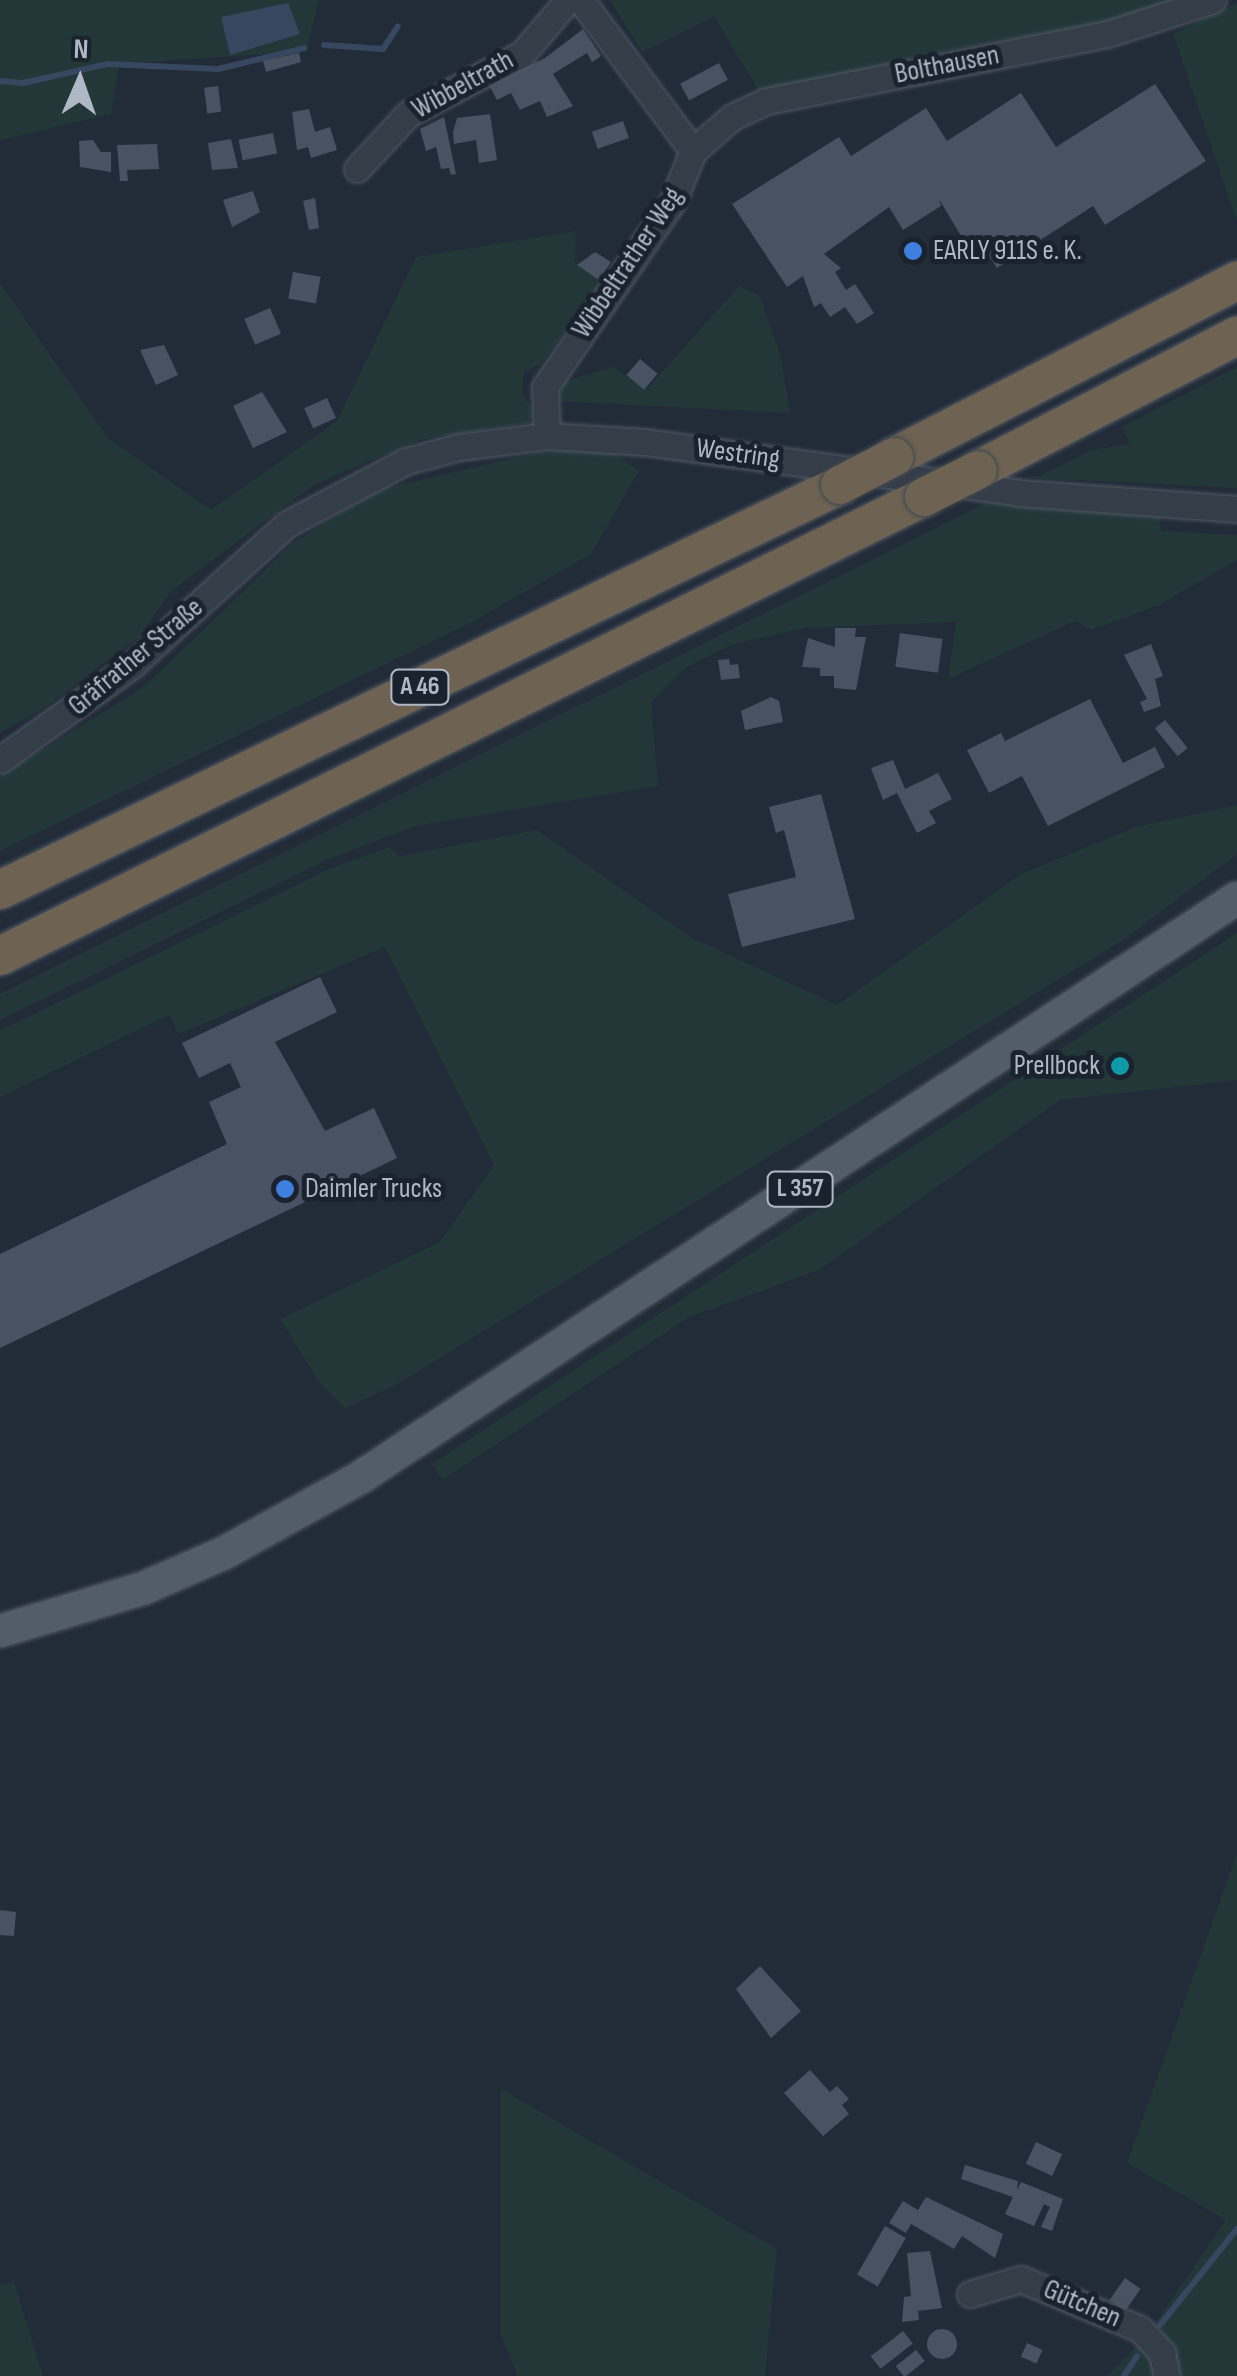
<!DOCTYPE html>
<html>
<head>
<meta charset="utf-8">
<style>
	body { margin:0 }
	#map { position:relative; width:1237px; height:2376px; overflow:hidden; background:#222b38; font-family:"Sofia Sans Condensed",sans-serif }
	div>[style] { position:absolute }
	.green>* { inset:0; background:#233739 }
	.water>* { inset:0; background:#36475f }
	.stream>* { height:6px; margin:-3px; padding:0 3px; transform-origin:3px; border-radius:3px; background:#36475f }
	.building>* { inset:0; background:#485262; transform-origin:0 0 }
	.round { border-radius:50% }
	.roads { filter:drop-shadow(0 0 2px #505863) drop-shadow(0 0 2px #505863) }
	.minor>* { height:25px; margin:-12.5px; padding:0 12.5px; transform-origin:12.5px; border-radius:12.5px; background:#353d49 }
	.major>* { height:32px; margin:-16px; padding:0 16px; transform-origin:16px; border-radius:16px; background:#535c69 }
	.highway>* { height:38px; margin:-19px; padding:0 19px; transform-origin:19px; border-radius:19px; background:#6e6352 }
	.bridges { filter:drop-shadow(0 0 2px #404853) drop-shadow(0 0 2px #404853) }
	.highway-bridge>* { height:38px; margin:-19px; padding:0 19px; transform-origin:19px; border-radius:19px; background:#6e6352 }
	.dots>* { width:28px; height:28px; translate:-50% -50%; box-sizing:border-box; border:5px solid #1a222d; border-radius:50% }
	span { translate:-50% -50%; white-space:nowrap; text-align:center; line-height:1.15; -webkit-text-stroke:10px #1a222d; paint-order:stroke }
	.shield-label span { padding:2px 8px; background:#1a222d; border:2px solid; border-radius:8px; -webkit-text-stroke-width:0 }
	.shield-label { font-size:25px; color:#b0b8c5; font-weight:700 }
	.street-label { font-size:28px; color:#b0b8c5 }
	.poi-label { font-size:28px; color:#b0b8c5 }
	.left { translate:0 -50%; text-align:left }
	.right { translate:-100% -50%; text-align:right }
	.north { position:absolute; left:30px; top:30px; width:100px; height:100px; -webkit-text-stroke:8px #1a222d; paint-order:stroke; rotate:2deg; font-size:28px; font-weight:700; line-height:40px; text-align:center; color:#b0b8c5 }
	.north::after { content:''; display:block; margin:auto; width:35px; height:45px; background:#b0b8c5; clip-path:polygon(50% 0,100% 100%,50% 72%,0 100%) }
</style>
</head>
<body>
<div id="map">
	<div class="green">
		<div style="clip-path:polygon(0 0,319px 0,306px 51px,119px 64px,111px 114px,0 140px)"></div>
		<div style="clip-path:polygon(610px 0,1173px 0,1129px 19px,944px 51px,761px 94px,714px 16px,642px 52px)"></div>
		<div style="clip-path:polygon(1237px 3px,1237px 219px,1236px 219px,1173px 34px)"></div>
		<div style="clip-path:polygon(576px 231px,575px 262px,602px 281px,542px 363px,524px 372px,521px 393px,533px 409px,531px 423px,422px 439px,315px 484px,171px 591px,140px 636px,44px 708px,0 733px,0 283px,108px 438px,211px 510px,337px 421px,416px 257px)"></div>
		<div style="clip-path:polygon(739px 286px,760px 296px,781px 357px,790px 413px,558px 401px,559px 383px,613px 367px,646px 390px)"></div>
		<div style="clip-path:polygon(1237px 367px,1237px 488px,1035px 478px,1092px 450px,1130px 444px,1122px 427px)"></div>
		<div style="clip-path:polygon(605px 446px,639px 471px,591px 554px,474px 621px,0 851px,0 776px,144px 687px,293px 543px,378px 490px,535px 453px)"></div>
		<div style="clip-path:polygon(988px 502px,1160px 517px,1161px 531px,1237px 535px,1237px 560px,1159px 605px,1091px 630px,1075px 621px,948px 679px,956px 622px,804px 628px,731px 645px,685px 668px,651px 702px,658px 786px,416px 826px,331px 858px,0 1020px,0 994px)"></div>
		<div style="clip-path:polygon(1237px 805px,1237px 854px,1123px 940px,394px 1386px,345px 1408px,319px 1382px,280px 1319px,440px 1242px,494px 1165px,385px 947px,179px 1034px,169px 1015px,0 1097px,0 1031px,329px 869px,390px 847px,399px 856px,537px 830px,692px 938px,837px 1005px,1021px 874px,1136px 827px)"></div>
		<div style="clip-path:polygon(1237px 933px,1237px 1080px,1060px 1100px,819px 1270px,689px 1317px,442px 1480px,432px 1464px)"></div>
		<div style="clip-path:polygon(1237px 1853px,1237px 2376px,1107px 2376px,1147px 2335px,1226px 2220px,1127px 2163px)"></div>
		<div style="clip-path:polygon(501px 2089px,777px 2249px,765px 2376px,517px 2376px,501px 2335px)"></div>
		<div style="clip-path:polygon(14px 2282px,43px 2376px,0 2376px,0 2285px)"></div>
	</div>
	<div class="water">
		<div style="clip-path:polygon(288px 3px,300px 34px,230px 55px,221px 17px)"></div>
	</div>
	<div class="stream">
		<div style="left:324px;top:45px;width:59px;rotate:3.9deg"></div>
		<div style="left:383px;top:49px;width:27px;rotate:-57deg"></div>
		<div style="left:0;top:81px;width:23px;rotate:5deg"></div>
		<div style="left:23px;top:83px;width:86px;rotate:-12.7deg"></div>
		<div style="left:107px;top:64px;width:111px;rotate:2.6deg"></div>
		<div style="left:218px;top:69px;width:89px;rotate:-13.6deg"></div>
		<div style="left:1160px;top:2325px;width:123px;rotate:-51.3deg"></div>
		<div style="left:1124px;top:2376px;width:24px;rotate:-57deg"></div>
	</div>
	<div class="building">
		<div style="clip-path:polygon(583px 29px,601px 56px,592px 62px,587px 53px,553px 74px,573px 106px,547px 117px,540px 101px,520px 110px,511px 93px,497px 100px,489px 85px,545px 58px)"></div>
		<div style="clip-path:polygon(299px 53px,301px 62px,266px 72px,263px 61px)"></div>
		<div style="left:719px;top:63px;width:19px;height:44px;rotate:62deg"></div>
		<div style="clip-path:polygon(1155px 84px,1206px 161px,1105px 225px,1093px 206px,997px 268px,989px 256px,977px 263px,939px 199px,941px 206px,903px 230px,889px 207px,824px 254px,841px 268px,835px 272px,846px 290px,855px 284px,874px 313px,857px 324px,845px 307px,830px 317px,821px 303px,814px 307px,803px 276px,787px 287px,732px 204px,839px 137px,851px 156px,926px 108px,947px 141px,1021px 93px,1056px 147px)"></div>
		<div style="left:218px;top:86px;width:26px;height:14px;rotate:83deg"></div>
		<div style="clip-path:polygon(309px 109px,315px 132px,330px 127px,337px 150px,311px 158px,308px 147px,297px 150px,292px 112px)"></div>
		<div style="clip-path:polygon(490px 114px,497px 160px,479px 163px,476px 140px,454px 144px,453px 132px,457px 118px)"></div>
		<div style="clip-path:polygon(444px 117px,456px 174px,451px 175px,449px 168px,441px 169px,436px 147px,426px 151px,420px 129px)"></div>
		<div style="left:623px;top:121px;width:18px;height:33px;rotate:71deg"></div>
		<div style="left:273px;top:133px;width:21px;height:35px;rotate:79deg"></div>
		<div style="clip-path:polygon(231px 139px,238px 168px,212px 170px,208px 143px)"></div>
		<div style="clip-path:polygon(93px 140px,101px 152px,111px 152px,111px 172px,80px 167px,79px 141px)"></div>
		<div style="clip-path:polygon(157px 144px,159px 169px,127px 170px,128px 181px,120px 181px,117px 145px)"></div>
		<div style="clip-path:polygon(253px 191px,260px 212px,232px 227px,223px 200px)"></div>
		<div style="clip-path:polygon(315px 198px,319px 228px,309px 230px,303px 201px)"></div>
		<div style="clip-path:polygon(595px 252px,611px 262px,599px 280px,577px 265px)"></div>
		<div style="left:293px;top:272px;width:28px;height:27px;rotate:10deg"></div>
		<div style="left:270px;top:308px;width:28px;height:28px;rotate:67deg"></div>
		<div style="clip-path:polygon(164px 345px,178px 375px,156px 385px,140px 350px)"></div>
		<div style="left:640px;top:359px;width:23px;height:21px;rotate:40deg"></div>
		<div style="clip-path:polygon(262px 392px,287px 432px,253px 448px,233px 406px)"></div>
		<div style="left:327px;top:398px;width:22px;height:25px;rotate:66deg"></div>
		<div style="clip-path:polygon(835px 628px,856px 628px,855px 637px,866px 637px,856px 690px,834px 688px,834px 676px,820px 676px,820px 668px,802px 667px,808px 638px,835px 647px)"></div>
		<div style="left:900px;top:633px;width:43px;height:34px;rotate:8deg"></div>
		<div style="clip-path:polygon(1151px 644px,1163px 676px,1155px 679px,1161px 706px,1144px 712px,1140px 702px,1147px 699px,1124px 655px)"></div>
		<div style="clip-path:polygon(729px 659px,730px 665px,738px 664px,740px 678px,721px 680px,718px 660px)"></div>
		<div style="clip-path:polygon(771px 697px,779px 701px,783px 722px,745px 730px,741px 711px)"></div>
		<div style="clip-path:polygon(1090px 699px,1123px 763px,1155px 747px,1165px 767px,1048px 826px,1022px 776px,989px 793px,967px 750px,1001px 733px,1005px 741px)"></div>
		<div style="left:1165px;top:720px;width:36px;height:13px;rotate:51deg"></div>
		<div style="clip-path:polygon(893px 760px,905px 789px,938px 773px,952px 799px,929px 811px,936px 823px,917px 833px,897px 793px,883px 800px,871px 768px)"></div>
		<div style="clip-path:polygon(821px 794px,855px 919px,742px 947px,728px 894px,796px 877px,784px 830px,776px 833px,769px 807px)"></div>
		<div style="clip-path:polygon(320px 977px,337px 1012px,275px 1042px,325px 1131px,374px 1108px,397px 1158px,0 1348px,0 1254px,227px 1144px,209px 1102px,241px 1087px,230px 1063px,199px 1078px,182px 1043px)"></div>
		<div style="clip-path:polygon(0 1910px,16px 1912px,14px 1936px,0 1935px)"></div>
		<div style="clip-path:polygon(760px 1966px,801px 2011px,771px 2038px,736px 1989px)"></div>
		<div style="clip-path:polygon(810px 2070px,830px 2092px,837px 2086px,849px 2099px,842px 2105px,849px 2114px,823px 2136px,784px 2093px)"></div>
		<div style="left:1036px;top:2142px;width:29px;height:24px;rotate:25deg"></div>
		<div style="clip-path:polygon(965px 2165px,1018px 2181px,1017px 2190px,1021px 2182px,1063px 2199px,1052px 2231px,1041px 2227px,1050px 2207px,1044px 2204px,1034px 2226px,1005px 2214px,1013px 2197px,961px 2179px)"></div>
		<div style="clip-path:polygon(926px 2197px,1003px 2234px,995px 2258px,962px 2236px,954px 2249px,911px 2224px,906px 2233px,889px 2223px,903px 2201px,918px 2210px)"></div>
		<div style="left:885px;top:2226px;width:24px;height:56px;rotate:30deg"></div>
		<div style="clip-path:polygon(930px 2251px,942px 2308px,918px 2311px,919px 2320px,902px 2322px,904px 2297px,911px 2296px,907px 2253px)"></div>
		<div style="left:1125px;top:2278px;width:19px;height:27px;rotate:35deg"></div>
		<div class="round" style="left:927px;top:2329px;width:30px;height:30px"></div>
		<div style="left:903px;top:2331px;width:16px;height:41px;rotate:52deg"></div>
		<div style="left:1027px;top:2343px;width:17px;height:15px;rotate:24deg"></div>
		<div style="left:916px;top:2350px;width:14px;height:26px;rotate:51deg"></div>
	</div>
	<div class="roads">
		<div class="minor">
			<div style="left:693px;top:151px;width:52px;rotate:-41.1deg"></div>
			<div style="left:732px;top:117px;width:38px;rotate:-25deg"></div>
			<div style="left:766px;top:101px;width:348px;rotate:-11.1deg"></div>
			<div style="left:1107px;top:34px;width:111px;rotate:-17.8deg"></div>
			<div style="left:357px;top:169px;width:75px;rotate:-47.2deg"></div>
			<div style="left:408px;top:114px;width:129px;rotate:-27.8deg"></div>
			<div style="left:522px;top:54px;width:71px;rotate:-49.6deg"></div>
			<div style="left:547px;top:436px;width:49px;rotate:-92.3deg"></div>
			<div style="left:545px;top:387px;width:226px;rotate:-55.5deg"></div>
			<div style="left:673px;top:201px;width:54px;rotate:-68.2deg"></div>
			<div style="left:693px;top:151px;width:188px;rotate:-126.6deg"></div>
			<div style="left:0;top:760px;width:163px;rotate:-35.7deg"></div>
			<div style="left:132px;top:665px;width:210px;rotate:-42.3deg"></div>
			<div style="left:287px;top:524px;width:135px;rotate:-27.9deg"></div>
			<div style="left:406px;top:461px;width:55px;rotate:-14.8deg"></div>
			<div style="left:459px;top:447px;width:89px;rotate:-7.1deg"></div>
			<div style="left:547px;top:436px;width:98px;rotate:3.5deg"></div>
			<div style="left:645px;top:442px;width:378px;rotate:7.7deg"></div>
			<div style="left:1020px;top:493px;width:218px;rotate:4.2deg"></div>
			<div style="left:970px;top:2294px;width:53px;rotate:-16.4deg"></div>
			<div style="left:1021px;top:2279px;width:129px;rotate:22.8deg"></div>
			<div style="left:1140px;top:2329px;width:33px;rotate:47deg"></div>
			<div style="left:1162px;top:2353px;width:24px;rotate:78deg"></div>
		</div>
		<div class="major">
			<div style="left:0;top:1631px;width:150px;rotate:-16.6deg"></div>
			<div style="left:144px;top:1588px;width:87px;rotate:-23.6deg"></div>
			<div style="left:224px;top:1553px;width:157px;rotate:-29deg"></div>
			<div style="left:361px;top:1477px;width:1050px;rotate:-33.46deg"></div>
		</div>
		<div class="highway">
			<div style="left:894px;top:457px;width:386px;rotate:-27.2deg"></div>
			<div style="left:978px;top:470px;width:292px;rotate:-27.4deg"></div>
			<div style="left:0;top:890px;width:933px;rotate:-25.74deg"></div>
			<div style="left:0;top:956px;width:1032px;rotate:-26.42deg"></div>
		</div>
	</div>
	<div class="bridges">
		<div class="highway-bridge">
			<div style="left:840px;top:485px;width:61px;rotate:-27.4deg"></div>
			<div style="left:924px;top:497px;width:60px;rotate:-26.6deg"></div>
		</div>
	</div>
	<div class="dots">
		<div style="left:913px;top:251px;background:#3f7fe0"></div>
		<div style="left:1120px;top:1066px;background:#0f9aa8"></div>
		<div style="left:285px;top:1189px;background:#3f7fe0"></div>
	</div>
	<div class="shield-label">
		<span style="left:420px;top:687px">A 46</span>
		<span style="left:800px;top:1189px">L 357</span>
	</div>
	<div class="street-label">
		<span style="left:947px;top:65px;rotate:-11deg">Bolthausen</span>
		<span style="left:463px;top:85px;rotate:-29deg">Wibbeltrath</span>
		<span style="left:628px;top:263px;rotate:-56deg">Wibbeltrather Weg</span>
		<span style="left:738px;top:454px;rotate:8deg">Westring</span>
		<span style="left:136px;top:657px;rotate:-40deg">Gräfrather Straße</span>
		<span style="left:1082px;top:2304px;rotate:23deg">Gütchen</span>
	</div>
	<div class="poi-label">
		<span class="left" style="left:933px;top:251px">EARLY 911S e. K.</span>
		<span class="right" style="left:1100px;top:1066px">Prellbock</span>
		<span class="left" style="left:305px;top:1189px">Daimler Trucks</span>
	</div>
	<div class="north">N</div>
</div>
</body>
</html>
